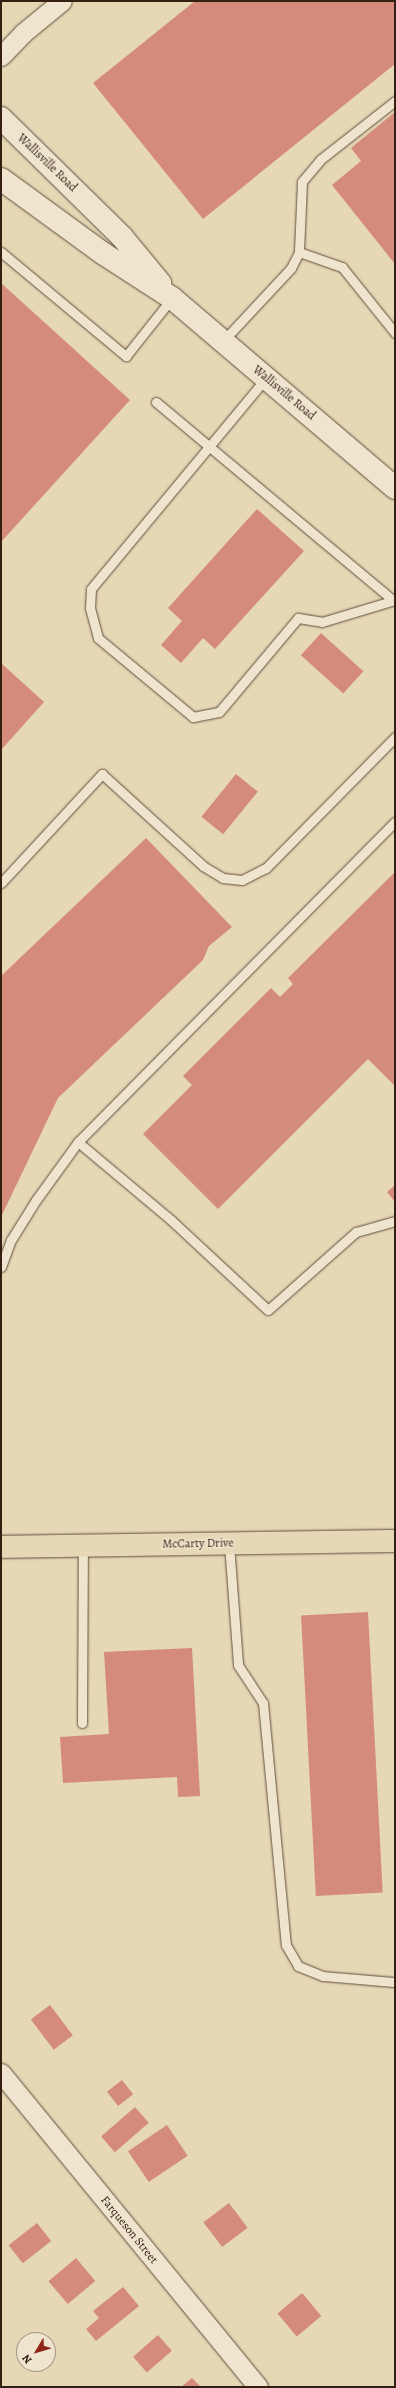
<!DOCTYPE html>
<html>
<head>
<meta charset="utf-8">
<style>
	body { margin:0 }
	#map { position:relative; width:396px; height:2388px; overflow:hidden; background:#e6d7b5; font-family:Alegreya,serif }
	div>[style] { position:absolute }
	.building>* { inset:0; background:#d58b7b; transform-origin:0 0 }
	.roads { filter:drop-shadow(0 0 1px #604e3c) drop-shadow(0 0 1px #604e3c) }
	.service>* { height:9px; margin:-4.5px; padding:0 4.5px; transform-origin:4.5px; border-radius:4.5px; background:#efe5cf }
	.minor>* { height:19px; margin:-9.5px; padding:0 9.5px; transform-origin:9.5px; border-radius:9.5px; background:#efe5cf }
	.secondary>* { height:22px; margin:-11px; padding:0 11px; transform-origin:11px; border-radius:11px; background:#efe5cf }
	.primary>* { height:22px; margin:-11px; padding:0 11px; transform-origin:11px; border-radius:11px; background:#e6d7b5 }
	span { translate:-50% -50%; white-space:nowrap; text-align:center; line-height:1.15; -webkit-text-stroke:3px #efe5cf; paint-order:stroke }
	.street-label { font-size:12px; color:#342013 }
	.frame { position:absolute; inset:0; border:2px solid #342013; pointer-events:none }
	.north { position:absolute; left:16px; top:2332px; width:40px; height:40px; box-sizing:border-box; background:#efe5cf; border:1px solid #a49684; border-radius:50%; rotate:232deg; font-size:11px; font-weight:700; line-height:16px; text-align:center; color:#342013 }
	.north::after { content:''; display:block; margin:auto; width:14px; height:18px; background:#8f2418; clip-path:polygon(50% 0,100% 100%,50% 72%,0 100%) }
</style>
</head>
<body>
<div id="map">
	<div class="building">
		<div style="clip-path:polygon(195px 1px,395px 1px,395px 64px,203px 219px,93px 83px)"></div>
		<div style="clip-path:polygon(395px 112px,395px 264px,332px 185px,361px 161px,351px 148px)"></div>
		<div style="clip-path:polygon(1px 283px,130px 400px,1px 542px)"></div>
		<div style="clip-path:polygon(257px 509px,304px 551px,215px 649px,203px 638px,181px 663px,161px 645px,182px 621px,168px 608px)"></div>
		<div style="left:321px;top:633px;width:57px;height:30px;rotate:42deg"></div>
		<div style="clip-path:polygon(1px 663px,44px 702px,1px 750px)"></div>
		<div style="left:236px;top:774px;width:28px;height:55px;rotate:39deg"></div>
		<div style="clip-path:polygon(146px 838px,232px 927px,209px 946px,203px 960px,58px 1098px,1px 1217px,1px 976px)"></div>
		<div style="clip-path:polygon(395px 872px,395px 1086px,368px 1059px,218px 1209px,143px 1134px,192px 1085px,183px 1076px,271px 988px,280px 997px,293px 984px,288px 978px)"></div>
		<div style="clip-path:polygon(395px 1185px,395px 1202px,387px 1192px)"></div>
		<div style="left:368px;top:1612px;width:281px;height:67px;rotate:87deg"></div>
		<div style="clip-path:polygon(192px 1648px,200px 1796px,178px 1797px,177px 1777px,63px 1783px,60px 1737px,109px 1734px,104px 1652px)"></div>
		<div style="left:50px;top:2005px;width:38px;height:24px;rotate:53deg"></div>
		<div style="left:122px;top:2080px;width:18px;height:19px;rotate:52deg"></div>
		<div style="left:135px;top:2107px;width:21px;height:45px;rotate:49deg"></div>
		<div style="left:167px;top:2125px;width:37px;height:47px;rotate:56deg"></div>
		<div style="left:229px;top:2203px;width:31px;height:32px;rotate:53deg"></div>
		<div style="left:37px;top:2223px;width:23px;height:36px;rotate:52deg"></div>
		<div style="left:76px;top:2258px;width:30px;height:36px;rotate:50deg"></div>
		<div style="clip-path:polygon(123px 2287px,139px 2306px,96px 2341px,86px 2329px,99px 2318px,93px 2311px)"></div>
		<div style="left:302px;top:2293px;width:30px;height:32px;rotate:50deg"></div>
		<div style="left:158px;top:2335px;width:21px;height:33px;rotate:49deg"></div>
		<div style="clip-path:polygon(192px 2378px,201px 2387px,181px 2387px)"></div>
	</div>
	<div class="roads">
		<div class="service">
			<div style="left:395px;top:101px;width:94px;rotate:141.9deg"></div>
			<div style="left:321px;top:159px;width:30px;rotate:130deg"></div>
			<div style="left:302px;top:182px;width:70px;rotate:92.5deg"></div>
			<div style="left:299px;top:252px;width:46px;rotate:19.2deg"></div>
			<div style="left:342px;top:267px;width:85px;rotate:51.2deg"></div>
			<div style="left:1px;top:252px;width:163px;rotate:39.8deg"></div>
			<div style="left:126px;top:356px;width:74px;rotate:-51.6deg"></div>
			<div style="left:223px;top:341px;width:100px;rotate:-47deg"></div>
			<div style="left:291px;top:268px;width:18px;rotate:-63deg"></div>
			<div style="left:266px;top:378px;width:274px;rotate:129.7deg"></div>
			<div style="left:91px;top:589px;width:19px;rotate:93deg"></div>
			<div style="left:90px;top:608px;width:31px;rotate:75deg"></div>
			<div style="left:98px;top:638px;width:124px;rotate:39.7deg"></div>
			<div style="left:193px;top:717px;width:26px;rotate:-11deg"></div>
			<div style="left:219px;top:712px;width:123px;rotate:-50deg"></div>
			<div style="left:298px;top:618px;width:24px;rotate:9deg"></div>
			<div style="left:322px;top:622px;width:76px;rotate:-16.8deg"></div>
			<div style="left:156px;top:402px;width:310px;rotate:39.9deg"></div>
			<div style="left:1px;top:883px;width:149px;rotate:-47.2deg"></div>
			<div style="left:102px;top:774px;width:137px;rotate:42.3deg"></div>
			<div style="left:203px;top:866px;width:23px;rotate:31deg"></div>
			<div style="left:223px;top:878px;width:19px;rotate:6deg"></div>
			<div style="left:242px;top:880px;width:27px;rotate:-27deg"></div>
			<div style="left:266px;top:868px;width:184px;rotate:-45.4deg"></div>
			<div style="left:78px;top:1142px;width:121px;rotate:40deg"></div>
			<div style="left:171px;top:1220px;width:132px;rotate:42.9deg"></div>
			<div style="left:268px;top:1310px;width:118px;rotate:-41.6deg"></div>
			<div style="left:356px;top:1232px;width:41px;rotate:-15.8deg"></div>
			<div style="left:1px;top:1267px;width:29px;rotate:-70deg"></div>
			<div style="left:11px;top:1240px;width:47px;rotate:-58deg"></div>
			<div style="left:36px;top:1200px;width:72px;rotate:-54.1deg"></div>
			<div style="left:78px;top:1142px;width:450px;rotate:-45.3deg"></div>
			<div style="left:229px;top:1544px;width:121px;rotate:85.7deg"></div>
			<div style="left:238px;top:1665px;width:45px;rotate:56.7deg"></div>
			<div style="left:263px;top:1703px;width:243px;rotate:84.6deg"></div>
			<div style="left:286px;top:1945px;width:24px;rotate:60deg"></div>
			<div style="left:298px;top:1966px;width:27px;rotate:22deg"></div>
			<div style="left:323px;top:1976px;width:72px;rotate:4.8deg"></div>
			<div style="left:82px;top:1723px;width:177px;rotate:-89.7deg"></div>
		</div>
		<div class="minor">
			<div style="left:1px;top:56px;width:32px;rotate:-46deg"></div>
			<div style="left:23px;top:33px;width:50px;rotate:-39.4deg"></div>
			<div style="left:1px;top:2073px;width:406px;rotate:50.7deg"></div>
		</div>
		<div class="secondary">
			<div style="left:1px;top:118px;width:170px;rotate:44.5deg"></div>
			<div style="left:122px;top:237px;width:60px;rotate:50.4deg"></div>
			<div style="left:1px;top:179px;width:127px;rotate:36.1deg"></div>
			<div style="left:104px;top:254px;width:81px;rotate:32.9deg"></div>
			<div style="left:172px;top:298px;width:293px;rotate:40.4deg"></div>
		</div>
		<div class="primary">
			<div style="left:1px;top:1547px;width:394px;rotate:-0.9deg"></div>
		</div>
	</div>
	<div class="street-label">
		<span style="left:47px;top:163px;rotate:44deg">Wallisville Road</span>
		<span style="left:284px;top:393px;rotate:40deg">Wallisville Road</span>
		<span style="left:198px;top:1544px;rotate:-1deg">McCarty Drive</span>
		<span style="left:129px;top:2230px;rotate:51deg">Farqueson Street</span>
	</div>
	<div class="frame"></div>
	<div class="north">N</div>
</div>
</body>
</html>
